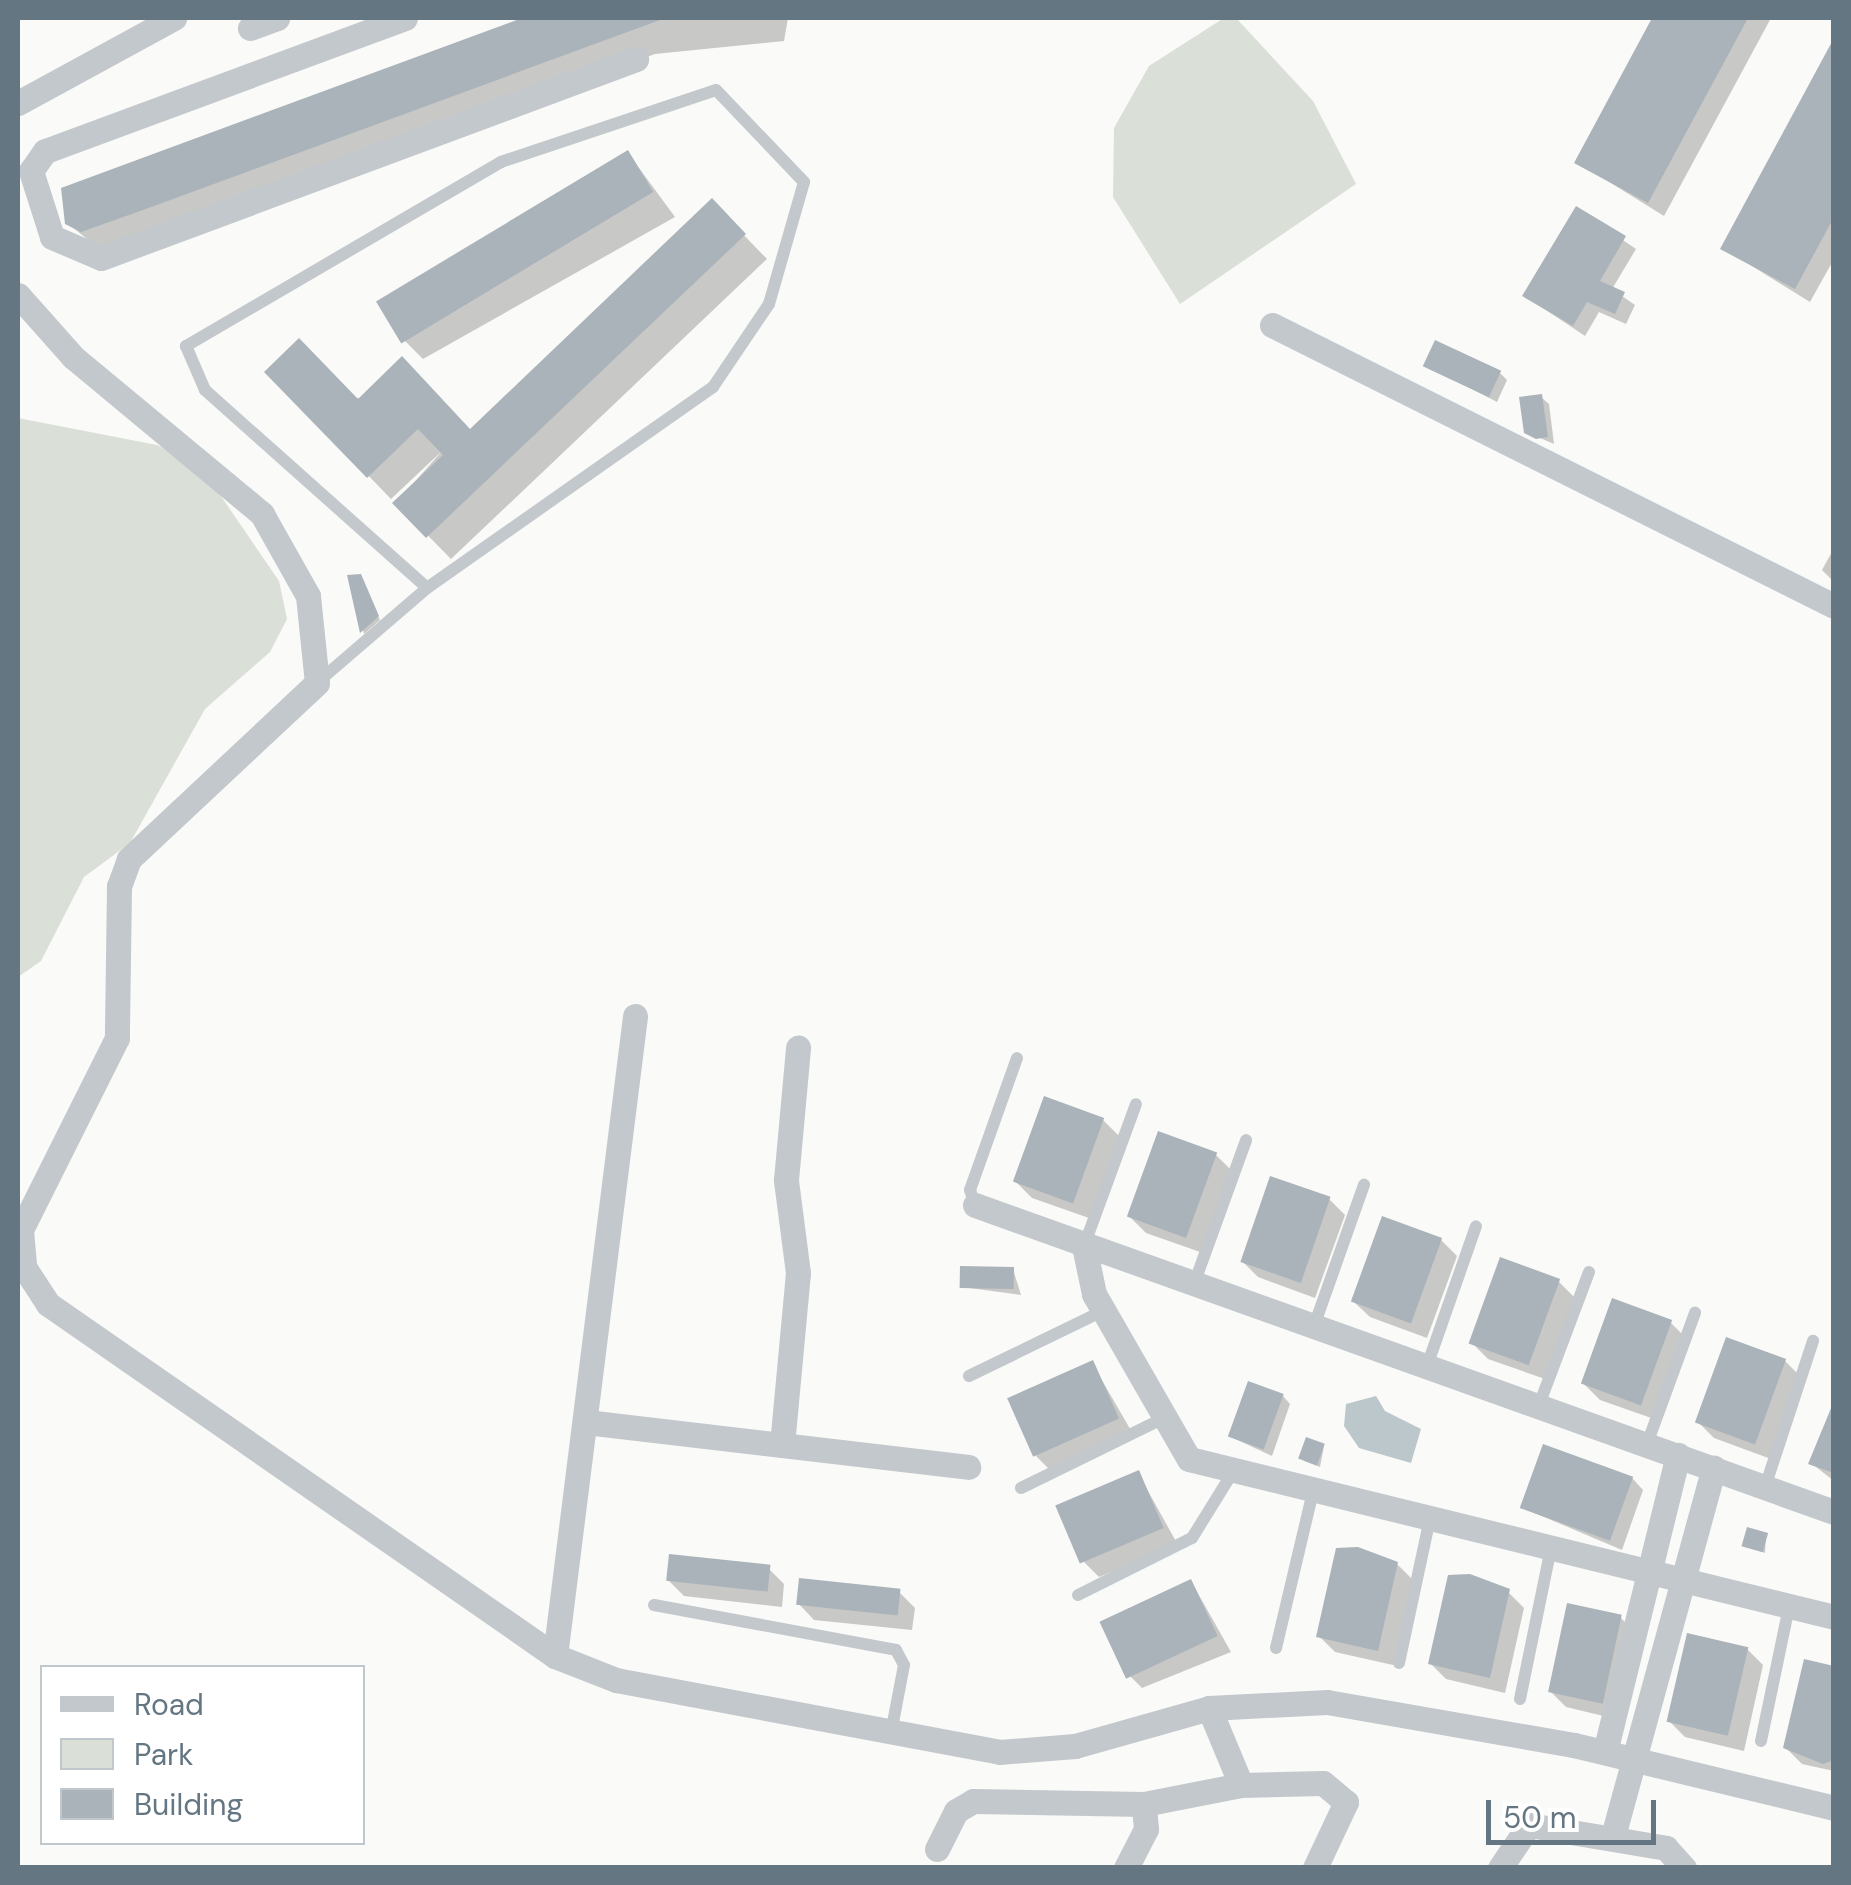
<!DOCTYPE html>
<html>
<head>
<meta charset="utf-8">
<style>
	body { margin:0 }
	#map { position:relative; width:1851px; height:1885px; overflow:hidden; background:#fafaf8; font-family:"DM Sans",sans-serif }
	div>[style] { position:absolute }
	.green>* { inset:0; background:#dadfd7 }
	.water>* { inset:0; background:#bbc7cb }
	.shadow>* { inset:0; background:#0003 }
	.building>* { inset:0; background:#aab3b9; transform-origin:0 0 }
	.service>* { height:12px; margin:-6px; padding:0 6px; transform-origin:6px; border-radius:6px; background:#c3c8cc }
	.minor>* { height:25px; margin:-12.5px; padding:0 12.5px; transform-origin:12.5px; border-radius:12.5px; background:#c3c8cc }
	span { translate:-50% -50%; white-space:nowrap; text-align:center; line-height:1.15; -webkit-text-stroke:10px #fff; paint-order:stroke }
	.frame { position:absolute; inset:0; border:20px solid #657683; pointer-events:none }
	.legend { position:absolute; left:40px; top:1665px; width:325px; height:180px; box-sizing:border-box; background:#fff; border:2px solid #c1c8cd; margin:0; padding:12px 18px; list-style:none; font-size:30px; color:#657683 }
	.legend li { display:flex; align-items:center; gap:20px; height:50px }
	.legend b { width:50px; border:2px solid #c1c8cd }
	.scale { position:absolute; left:1486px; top:1800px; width:170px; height:45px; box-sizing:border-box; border:5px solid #657683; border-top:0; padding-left:12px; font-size:30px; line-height:35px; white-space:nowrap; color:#657683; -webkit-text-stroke:8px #fff; paint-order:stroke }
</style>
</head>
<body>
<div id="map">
	<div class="green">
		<div style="clip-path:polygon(1224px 18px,1236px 18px,1313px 101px,1356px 184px,1180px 304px,1113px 197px,1114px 128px,1149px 66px)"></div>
		<div style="clip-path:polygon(18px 418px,157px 445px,199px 464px,279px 581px,287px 619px,270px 652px,205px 709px,130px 843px,84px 877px,41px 961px,18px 977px)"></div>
	</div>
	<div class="water">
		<div style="clip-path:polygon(1376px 1396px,1385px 1411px,1421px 1429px,1411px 1463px,1359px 1448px,1344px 1426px,1346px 1404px)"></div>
	</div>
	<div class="shadow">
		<div style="clip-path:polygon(535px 18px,788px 18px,784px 41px,655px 54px,106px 254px,67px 223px,63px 190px)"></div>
		<div style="clip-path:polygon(1655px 18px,1771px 18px,1664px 216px,1577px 162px)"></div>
		<div style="clip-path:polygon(1834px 43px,1834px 259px,1810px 302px,1723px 248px)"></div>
		<div style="clip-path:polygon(628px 153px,675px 217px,423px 359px,399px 335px)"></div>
		<div style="clip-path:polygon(712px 202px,767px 259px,451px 559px,396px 503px,442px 451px,391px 499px,268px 372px,471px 431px)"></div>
		<div style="clip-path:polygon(1577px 209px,1636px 249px,1612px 289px,1635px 305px,1626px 324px,1599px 312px,1585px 336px,1525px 296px)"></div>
		<div style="clip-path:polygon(1426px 365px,1500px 373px,1507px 380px,1497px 402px)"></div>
		<div style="clip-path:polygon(1541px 397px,1549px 404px,1554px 444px,1526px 432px)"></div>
		<div style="clip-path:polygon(1834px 548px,1834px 582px,1822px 570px)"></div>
		<div style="clip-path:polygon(360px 576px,380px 620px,364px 634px,350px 577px)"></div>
		<div style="clip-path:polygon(1103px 1120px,1119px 1136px,1089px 1218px,1032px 1198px,1016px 1182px)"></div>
		<div style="clip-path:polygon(1216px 1155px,1232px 1171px,1203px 1253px,1146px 1233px,1130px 1217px)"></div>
		<div style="clip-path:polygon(1329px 1199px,1345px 1215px,1315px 1298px,1258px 1277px,1242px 1261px)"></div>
		<div style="clip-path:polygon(1441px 1240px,1457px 1256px,1427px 1338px,1370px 1317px,1354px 1302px)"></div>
		<div style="clip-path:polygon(1013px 1269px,1021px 1295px,962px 1287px)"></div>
		<div style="clip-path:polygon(1558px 1281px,1574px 1297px,1545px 1379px,1488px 1359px,1472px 1343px)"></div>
		<div style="clip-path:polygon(1670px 1322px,1686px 1338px,1657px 1420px,1600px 1400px,1584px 1384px)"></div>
		<div style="clip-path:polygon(1785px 1361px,1801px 1377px,1771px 1459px,1714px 1438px,1698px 1422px)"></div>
		<div style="clip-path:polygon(1092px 1363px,1133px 1434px,1052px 1472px,1036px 1456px)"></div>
		<div style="clip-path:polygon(1283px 1396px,1290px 1404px,1272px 1456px,1231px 1437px)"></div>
		<div style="clip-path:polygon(1834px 1401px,1834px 1481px,1811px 1463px)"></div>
		<div style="clip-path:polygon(1324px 1446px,1320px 1467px,1304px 1461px)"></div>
		<div style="clip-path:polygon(1138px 1473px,1178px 1545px,1099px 1577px,1083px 1561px)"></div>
		<div style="clip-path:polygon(1632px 1478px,1643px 1490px,1622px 1550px,1523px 1508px)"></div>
		<div style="clip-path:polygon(1766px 1535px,1765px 1553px,1745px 1545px)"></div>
		<div style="clip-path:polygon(1397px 1564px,1413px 1580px,1393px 1665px,1335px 1652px,1319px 1636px)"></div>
		<div style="clip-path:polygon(768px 1568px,784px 1584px,782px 1607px,684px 1596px,668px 1580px)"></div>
		<div style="clip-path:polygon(1191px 1581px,1231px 1652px,1142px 1688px,1126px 1672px)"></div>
		<div style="clip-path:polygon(899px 1592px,915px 1608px,912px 1630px,814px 1620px,799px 1604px)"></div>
		<div style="clip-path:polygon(1508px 1592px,1524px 1608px,1505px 1693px,1446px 1679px,1430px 1663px)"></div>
		<div style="clip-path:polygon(1621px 1618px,1636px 1634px,1616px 1719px,1566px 1707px,1550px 1691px)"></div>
		<div style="clip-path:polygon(1747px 1649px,1763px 1665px,1744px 1751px,1685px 1737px,1669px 1721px)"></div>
		<div style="clip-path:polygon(1834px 1669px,1834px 1771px,1802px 1764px,1786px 1748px)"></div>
	</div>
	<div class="building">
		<div style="clip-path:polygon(522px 18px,660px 20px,143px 210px,81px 232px,65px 224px,61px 188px)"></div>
		<div style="clip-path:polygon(1652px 18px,1748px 18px,1648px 203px,1574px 163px)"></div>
		<div style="clip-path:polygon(1834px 38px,1834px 217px,1795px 289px,1720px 249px)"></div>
		<div style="left:628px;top:150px;width:49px;height:294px;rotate:59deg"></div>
		<div style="clip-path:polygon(712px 198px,746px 234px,426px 538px,392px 503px,443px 455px,418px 429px,367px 478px,264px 372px,299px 338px,358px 399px,402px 356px,470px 429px)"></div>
		<div style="clip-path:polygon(1576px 206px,1626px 236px,1600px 281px,1625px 292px,1615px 314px,1587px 302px,1573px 326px,1522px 296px)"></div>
		<div style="left:1435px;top:340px;width:73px;height:29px;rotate:25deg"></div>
		<div style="clip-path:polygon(1542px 394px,1548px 437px,1536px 439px,1524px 433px,1519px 397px)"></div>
		<div style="clip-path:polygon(361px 574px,379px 616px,360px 633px,347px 575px)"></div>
		<div style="left:1044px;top:1096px;width:64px;height:91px;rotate:20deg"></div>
		<div style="left:1158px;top:1131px;width:63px;height:91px;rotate:20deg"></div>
		<div style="left:1270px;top:1176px;width:64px;height:91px;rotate:19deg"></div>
		<div style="left:1382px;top:1216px;width:64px;height:91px;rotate:20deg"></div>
		<div style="left:1500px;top:1257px;width:64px;height:92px;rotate:20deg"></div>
		<div style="left:960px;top:1266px;width:54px;height:22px;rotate:1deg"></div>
		<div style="left:1612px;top:1298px;width:64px;height:91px;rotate:20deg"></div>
		<div style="left:1726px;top:1337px;width:64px;height:91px;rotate:20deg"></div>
		<div style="left:1093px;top:1360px;width:64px;height:94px;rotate:66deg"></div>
		<div style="left:1248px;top:1381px;width:38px;height:59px;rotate:20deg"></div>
		<div style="clip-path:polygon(1834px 1401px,1834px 1473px,1808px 1464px)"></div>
		<div style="left:1306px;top:1437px;width:20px;height:23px;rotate:20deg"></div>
		<div style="left:1543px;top:1444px;width:96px;height:68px;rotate:20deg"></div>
		<div style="left:1139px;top:1470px;width:63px;height:91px;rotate:67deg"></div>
		<div style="left:1747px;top:1527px;width:22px;height:20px;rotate:16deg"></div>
		<div style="clip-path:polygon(1358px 1547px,1398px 1562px,1378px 1651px,1316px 1637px,1336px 1548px)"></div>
		<div style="left:669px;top:1554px;width:102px;height:27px;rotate:6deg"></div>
		<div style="clip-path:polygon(1470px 1574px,1510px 1589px,1490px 1678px,1428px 1664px,1448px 1575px)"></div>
		<div style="left:799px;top:1578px;width:102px;height:27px;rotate:6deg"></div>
		<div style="left:1191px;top:1579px;width:63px;height:101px;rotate:65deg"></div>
		<div style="left:1567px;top:1603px;width:56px;height:91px;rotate:12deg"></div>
		<div style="left:1687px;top:1633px;width:63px;height:91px;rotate:13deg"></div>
		<div style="clip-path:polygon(1804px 1659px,1834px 1666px,1834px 1760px,1823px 1764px,1783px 1748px)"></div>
	</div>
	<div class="service">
		<div style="left:319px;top:681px;width:143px;rotate:-40.7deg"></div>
		<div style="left:427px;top:588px;width:350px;rotate:-35.1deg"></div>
		<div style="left:713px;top:387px;width:100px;rotate:-56deg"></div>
		<div style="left:769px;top:304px;width:127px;rotate:-74deg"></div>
		<div style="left:804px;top:182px;width:127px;rotate:-133.7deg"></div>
		<div style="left:716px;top:90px;width:227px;rotate:161.5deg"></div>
		<div style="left:501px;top:162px;width:365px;rotate:149.7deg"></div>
		<div style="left:186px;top:346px;width:48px;rotate:66.6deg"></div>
		<div style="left:205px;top:390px;width:297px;rotate:41.7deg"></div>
		<div style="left:975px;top:1205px;width:16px;rotate:-108deg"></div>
		<div style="left:970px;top:1190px;width:140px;rotate:-70.4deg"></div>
		<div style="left:1084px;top:1246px;width:151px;rotate:-69.9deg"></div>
		<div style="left:1194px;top:1284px;width:153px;rotate:-70.1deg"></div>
		<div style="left:1314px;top:1326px;width:150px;rotate:-70.5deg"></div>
		<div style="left:1427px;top:1366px;width:148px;rotate:-70.7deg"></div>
		<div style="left:969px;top:1376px;width:149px;rotate:-25.9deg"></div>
		<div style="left:1539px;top:1405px;width:142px;rotate:-69.4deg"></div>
		<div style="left:1647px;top:1444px;width:140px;rotate:-69.9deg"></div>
		<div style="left:1765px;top:1487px;width:154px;rotate:-71.8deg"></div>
		<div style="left:1021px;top:1488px;width:155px;rotate:-26.1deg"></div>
		<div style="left:1078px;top:1595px;width:127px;rotate:-26.6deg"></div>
		<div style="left:1192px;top:1538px;width:78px;rotate:-58.2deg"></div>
		<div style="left:654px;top:1605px;width:246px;rotate:10.5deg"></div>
		<div style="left:896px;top:1650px;width:17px;rotate:62deg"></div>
		<div style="left:904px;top:1665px;width:69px;rotate:100.8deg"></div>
		<div style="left:1276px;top:1648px;width:160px;rotate:-76.7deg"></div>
		<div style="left:1399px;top:1663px;width:147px;rotate:-77.9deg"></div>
		<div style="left:1520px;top:1699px;width:154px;rotate:-78.4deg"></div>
		<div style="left:1761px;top:1741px;width:137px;rotate:-78.2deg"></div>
	</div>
	<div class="minor">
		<div style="left:405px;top:18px;width:384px;rotate:159.7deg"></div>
		<div style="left:45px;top:151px;width:24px;rotate:125deg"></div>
		<div style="left:31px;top:171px;width:69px;rotate:72.3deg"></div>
		<div style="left:52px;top:237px;width:53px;rotate:23.2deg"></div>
		<div style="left:101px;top:258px;width:571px;rotate:-20.4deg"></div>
		<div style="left:250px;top:28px;width:29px;rotate:-20deg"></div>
		<div style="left:18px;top:103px;width:178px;rotate:-28.6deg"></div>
		<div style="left:18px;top:295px;width:83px;rotate:48.4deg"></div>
		<div style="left:73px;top:357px;width:246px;rotate:39.7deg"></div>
		<div style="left:262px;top:514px;width:94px;rotate:60.7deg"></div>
		<div style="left:308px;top:596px;width:87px;rotate:84.1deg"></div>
		<div style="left:317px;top:683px;width:258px;rotate:136.9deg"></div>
		<div style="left:129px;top:859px;width:29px;rotate:110deg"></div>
		<div style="left:119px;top:886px;width:152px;rotate:90.8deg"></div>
		<div style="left:117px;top:1038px;width:215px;rotate:116.6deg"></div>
		<div style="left:21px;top:1230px;width:37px;rotate:85deg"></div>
		<div style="left:24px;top:1267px;width:44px;rotate:57deg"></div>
		<div style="left:48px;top:1304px;width:617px;rotate:34.77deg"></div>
		<div style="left:555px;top:1656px;width:66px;rotate:21.5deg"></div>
		<div style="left:616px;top:1680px;width:390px;rotate:10.6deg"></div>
		<div style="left:999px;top:1752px;width:76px;rotate:-4.5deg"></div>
		<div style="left:1075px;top:1746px;width:139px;rotate:-15.8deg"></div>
		<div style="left:1209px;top:1708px;width:118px;rotate:-2.9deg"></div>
		<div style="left:1327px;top:1702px;width:251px;rotate:9.9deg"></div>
		<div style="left:1574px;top:1745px;width:268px;rotate:13.6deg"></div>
		<div style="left:1272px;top:325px;width:628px;rotate:26.57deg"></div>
		<div style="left:975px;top:1205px;width:912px;rotate:19.67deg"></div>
		<div style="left:1084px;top:1246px;width:49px;rotate:78.2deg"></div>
		<div style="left:1094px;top:1294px;width:190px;rotate:60.1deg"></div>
		<div style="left:1189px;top:1459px;width:664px;rotate:13.76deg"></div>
		<div style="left:586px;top:1422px;width:385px;rotate:6.7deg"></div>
		<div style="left:782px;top:1445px;width:173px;rotate:-84.7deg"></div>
		<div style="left:798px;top:1273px;width:94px;rotate:-97.4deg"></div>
		<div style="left:786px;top:1180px;width:133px;rotate:-84.8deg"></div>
		<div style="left:555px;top:1656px;width:645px;rotate:-82.87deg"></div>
		<div style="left:1209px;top:1708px;width:83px;rotate:67.4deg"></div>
		<div style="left:1605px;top:1752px;width:306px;rotate:-76.2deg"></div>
		<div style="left:1613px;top:1836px;width:382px;rotate:-74.7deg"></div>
		<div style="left:937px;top:1849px;width:42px;rotate:-63.4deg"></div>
		<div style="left:956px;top:1811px;width:20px;rotate:-30deg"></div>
		<div style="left:973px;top:1801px;width:171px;rotate:1deg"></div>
		<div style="left:1144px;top:1804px;width:99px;rotate:-11.1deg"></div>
		<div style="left:1241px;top:1785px;width:82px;rotate:-1.4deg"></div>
		<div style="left:1323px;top:1783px;width:30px;rotate:40deg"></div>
		<div style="left:1346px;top:1802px;width:73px;rotate:115.2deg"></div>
		<div style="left:1126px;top:1868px;width:44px;rotate:-62.9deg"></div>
		<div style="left:1146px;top:1829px;width:25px;rotate:-95deg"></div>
		<div style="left:1500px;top:1868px;width:52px;rotate:-56deg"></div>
		<div style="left:1529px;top:1825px;width:139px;rotate:9.5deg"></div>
		<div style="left:1666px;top:1848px;width:27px;rotate:48deg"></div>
	</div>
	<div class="frame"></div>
	<ul class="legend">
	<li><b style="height:12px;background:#c3c8cc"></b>Road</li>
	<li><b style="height:28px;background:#dadfd7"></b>Park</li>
	<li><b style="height:28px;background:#aab3b9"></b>Building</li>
	</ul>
	<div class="scale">50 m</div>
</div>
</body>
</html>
